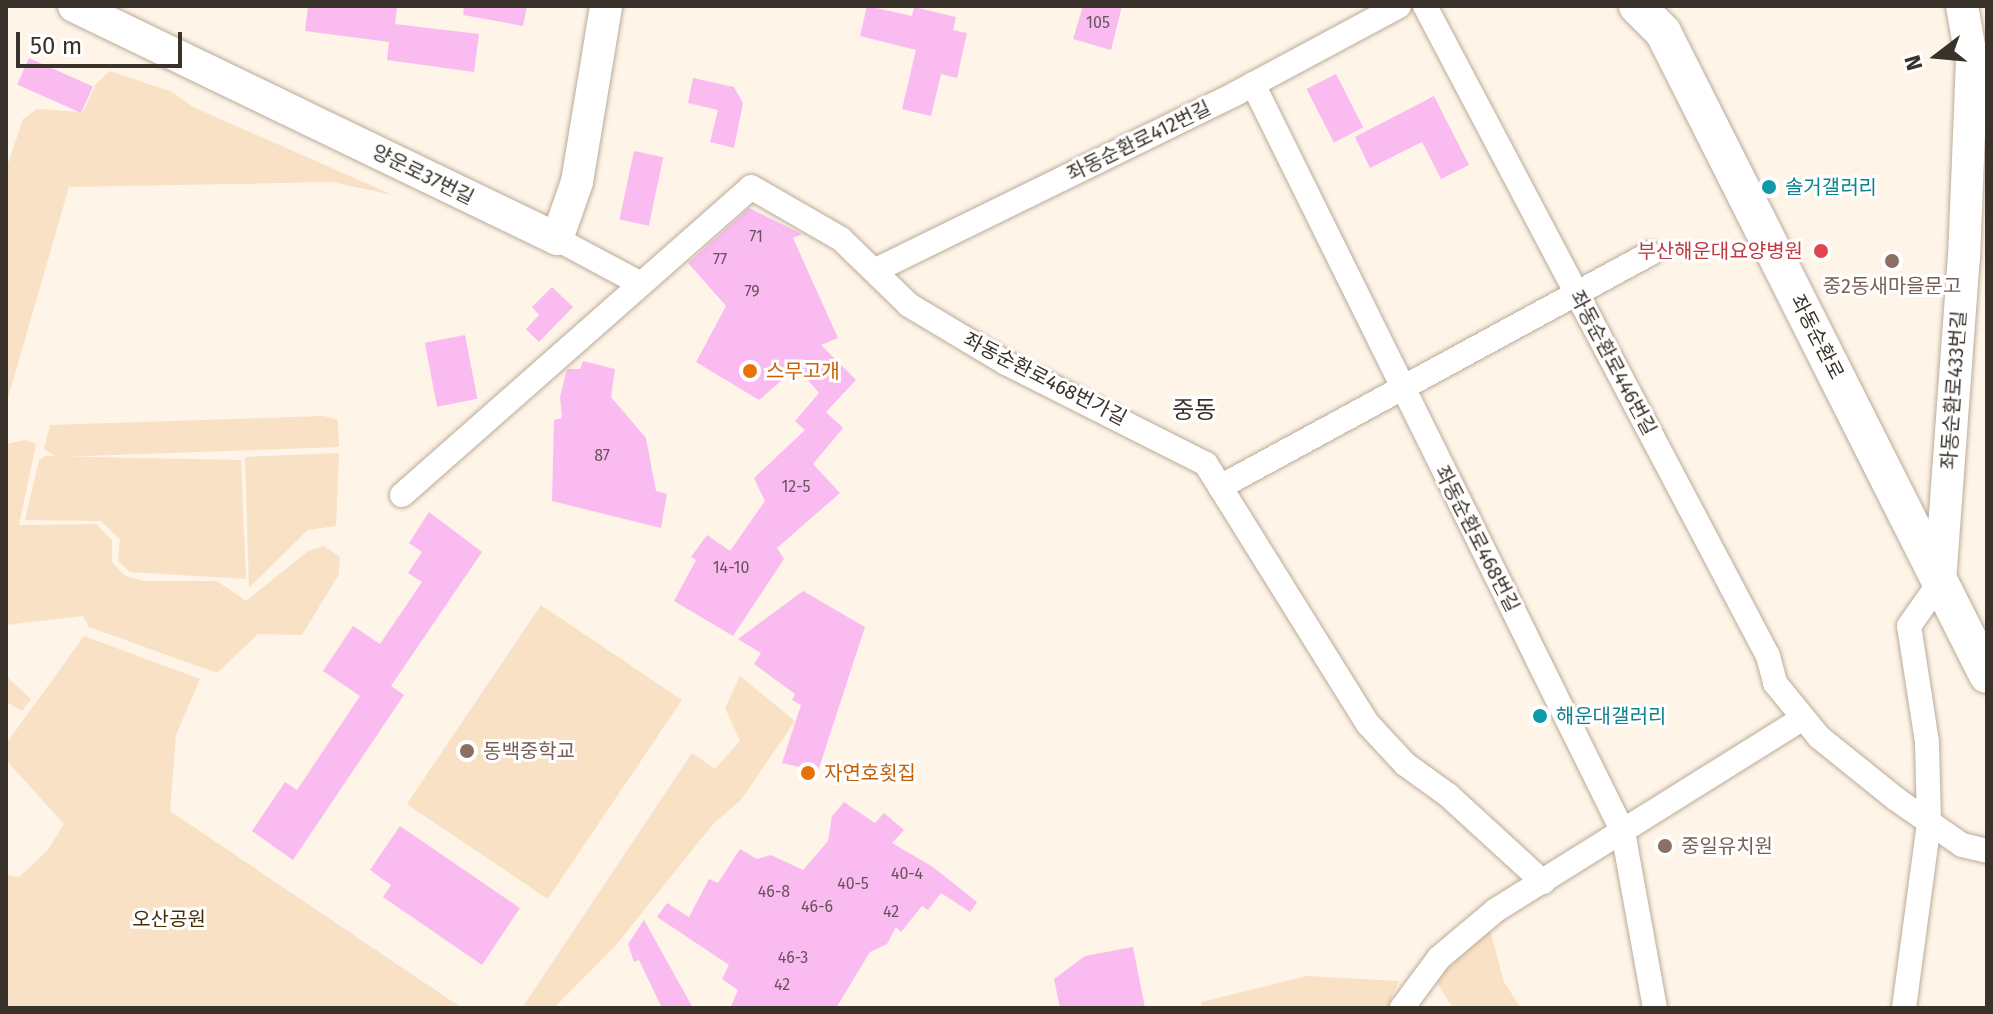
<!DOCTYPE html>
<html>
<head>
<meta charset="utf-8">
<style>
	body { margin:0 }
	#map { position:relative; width:1993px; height:1014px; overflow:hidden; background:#fef4e8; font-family:"Fira Sans","Noto Sans KR",sans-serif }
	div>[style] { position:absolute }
	.green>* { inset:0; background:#f9e1c5; transform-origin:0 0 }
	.building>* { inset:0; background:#fabbf1; transform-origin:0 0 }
	.roads { filter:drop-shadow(0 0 2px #bbab98) drop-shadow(0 0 2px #bbab98) }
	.minor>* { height:24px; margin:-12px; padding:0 12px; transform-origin:12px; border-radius:12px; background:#fff }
	.tertiary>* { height:32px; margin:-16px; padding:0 16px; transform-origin:16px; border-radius:16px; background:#fff }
	.secondary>* { height:36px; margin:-18px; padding:0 18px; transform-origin:18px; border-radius:18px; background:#fff }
	.dots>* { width:22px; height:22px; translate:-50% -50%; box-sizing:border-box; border:4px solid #fff; border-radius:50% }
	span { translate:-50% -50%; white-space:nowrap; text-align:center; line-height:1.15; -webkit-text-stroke:6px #fff; paint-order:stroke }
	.number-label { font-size:16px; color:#68545c }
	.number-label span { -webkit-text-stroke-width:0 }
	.street-label { font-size:20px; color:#38322a }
	.culture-label { font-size:20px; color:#0d838f }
	.left { translate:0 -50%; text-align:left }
	.health-label { font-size:20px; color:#be3a42 }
	.right { translate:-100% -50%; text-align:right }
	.education-label { font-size:20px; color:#785e54 }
	.food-label { font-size:20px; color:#c56008 }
	.park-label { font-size:20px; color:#472e08 }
	.quarter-label { font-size:24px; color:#38322a }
	.frame { position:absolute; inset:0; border:8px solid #38322a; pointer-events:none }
	.north { position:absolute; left:1897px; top:16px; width:80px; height:80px; -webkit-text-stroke:6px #fff; paint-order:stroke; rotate:254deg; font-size:22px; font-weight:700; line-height:32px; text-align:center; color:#38322a }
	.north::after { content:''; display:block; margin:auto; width:28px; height:36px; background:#38322a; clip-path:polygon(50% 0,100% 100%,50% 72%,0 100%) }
	.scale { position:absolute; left:16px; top:32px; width:166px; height:36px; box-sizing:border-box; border:4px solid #38322a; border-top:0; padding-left:10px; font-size:24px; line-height:28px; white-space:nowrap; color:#38322a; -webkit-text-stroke:6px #fff; paint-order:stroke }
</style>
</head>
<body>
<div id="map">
	<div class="green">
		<div style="clip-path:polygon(110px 71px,172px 92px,193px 107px,393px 195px,332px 182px,69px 187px,6px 405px,6px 169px,23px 119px,37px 109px,83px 112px,96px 84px)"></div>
		<div style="clip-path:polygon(324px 416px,338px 420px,339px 447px,57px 457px,44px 449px,50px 425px)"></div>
		<div style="clip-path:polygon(25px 440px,36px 444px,19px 525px,96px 524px,112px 540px,112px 562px,124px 575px,143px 581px,217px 581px,246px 601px,308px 551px,324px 546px,340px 557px,339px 574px,302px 635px,258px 634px,217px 673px,89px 627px,83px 616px,6px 625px,6px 444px)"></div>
		<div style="clip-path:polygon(339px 453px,336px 526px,308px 530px,249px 588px,245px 457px)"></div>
		<div style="clip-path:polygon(45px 456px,241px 460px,246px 579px,130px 572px,118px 561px,120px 539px,101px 521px,25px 520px,39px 460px)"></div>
		<div style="left:541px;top:605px;width:170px;height:240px;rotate:34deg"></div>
		<div style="clip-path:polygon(84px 636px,200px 679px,176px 735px,170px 811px,462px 1008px,6px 1008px,6px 875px,19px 877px,47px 851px,64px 824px,6px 760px,6px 744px)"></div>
		<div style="clip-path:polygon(6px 676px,31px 699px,22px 711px,6px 702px)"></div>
		<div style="clip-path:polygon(740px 676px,795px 721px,741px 800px,713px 824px,616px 945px,554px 1008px,522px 1008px,692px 753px,715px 769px,740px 741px,725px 708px)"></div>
		<div style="clip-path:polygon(1490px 930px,1504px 982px,1521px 1008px,1453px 1008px,1435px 980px)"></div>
		<div style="clip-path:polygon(1307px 976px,1399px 981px,1389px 1004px,1395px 1008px,1202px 1008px,1201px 1002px)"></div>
	</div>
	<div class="building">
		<div style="clip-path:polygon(308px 6px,397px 6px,395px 24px,479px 34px,474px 72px,387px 60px,389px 42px,305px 31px)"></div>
		<div style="clip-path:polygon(464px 6px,527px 6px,523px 26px,463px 15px)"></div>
		<div style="clip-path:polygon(867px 6px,912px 16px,914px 7px,956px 17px,953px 30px,967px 33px,957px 78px,941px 74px,931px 116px,902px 109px,916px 50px,860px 36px)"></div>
		<div style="clip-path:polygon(1083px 6px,1122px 6px,1111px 50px,1073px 39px)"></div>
		<div style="left:29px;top:58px;width:70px;height:29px;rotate:24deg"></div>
		<div style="left:1336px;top:74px;width:60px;height:33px;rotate:63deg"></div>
		<div style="clip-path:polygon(693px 78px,734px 87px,743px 103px,734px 148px,710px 142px,718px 110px,688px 103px)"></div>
		<div style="clip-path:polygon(1434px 96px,1469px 165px,1441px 179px,1422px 142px,1370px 168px,1355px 137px)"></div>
		<div style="left:634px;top:151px;width:30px;height:70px;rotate:12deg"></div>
		<div style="clip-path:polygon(749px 208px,802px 234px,793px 238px,838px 338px,821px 345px,856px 380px,826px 412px,843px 428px,813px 464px,840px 493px,777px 548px,784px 559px,733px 636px,674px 601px,696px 560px,691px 557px,707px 535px,730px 551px,765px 501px,754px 478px,805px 430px,795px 421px,819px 393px,797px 367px,759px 400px,696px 362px,726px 306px,688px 263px)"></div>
		<div style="clip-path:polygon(552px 287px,573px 307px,539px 342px,526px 329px,539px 315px,532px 307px)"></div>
		<div style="left:465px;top:335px;width:65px;height:41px;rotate:79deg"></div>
		<div style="clip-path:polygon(583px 361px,615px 369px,611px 397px,646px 438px,656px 491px,667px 494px,661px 528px,552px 501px,554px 420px,562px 418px,560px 397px,567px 369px,580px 369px)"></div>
		<div style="clip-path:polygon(429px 512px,482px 552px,391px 686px,404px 695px,293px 860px,252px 831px,285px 782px,297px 790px,360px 696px,323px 671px,353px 626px,380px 644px,422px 582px,408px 573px,422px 552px,409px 543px)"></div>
		<div style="clip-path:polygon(803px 591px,865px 627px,818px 771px,782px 763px,801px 705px,792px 700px,795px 694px,754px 664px,761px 653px,738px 639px)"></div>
		<div style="clip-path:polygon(844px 802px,875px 823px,884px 813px,904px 830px,892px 843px,933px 867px,977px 902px,970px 912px,941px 893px,928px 910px,922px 906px,901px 932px,896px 927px,887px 944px,870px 952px,836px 1008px,730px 1008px,738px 990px,722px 979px,729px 965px,657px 917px,667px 903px,689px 917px,709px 879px,718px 883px,740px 849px,757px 859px,771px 855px,803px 870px,828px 841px,832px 816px)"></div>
		<div style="clip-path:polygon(400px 826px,520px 908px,482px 965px,383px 897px,391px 885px,370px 870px)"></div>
		<div style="clip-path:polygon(644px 920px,693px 1008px,662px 1008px,639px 960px,634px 962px,628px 944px)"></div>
		<div style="clip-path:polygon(1133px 947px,1145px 1008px,1060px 1008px,1054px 979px,1085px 956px)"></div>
	</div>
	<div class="roads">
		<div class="minor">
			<div style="left:1425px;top:6px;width:735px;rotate:62.18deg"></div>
			<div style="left:1768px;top:656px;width:28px;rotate:75deg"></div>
			<div style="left:1775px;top:683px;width:70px;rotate:50.8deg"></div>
			<div style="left:1819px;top:737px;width:99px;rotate:38.8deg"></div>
			<div style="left:1896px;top:799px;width:80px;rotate:34.9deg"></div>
			<div style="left:1962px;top:845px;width:26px;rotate:13deg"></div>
			<div style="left:1253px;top:84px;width:835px;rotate:63.68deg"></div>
			<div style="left:1623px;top:832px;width:179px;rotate:79.7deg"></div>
			<div style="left:557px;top:239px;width:93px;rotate:28.2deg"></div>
			<div style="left:876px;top:270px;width:400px;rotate:-26.1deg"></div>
			<div style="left:1235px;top:94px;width:186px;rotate:-28.2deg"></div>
			<div style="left:1220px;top:487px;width:489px;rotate:-28.5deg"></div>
			<div style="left:402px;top:495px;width:465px;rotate:-41.4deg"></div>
			<div style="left:751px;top:187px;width:104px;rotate:30deg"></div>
			<div style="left:841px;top:239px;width:95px;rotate:44.1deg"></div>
			<div style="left:909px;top:305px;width:113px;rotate:30.9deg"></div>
			<div style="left:1006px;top:363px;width:224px;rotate:26.8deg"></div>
			<div style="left:1206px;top:464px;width:306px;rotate:58.1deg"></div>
			<div style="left:1368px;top:724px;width:54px;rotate:47.2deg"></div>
			<div style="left:1405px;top:764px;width:53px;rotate:35.8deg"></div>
			<div style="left:1448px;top:795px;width:129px;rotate:42.5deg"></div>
			<div style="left:1402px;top:1008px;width:62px;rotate:-53.5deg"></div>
			<div style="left:1439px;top:958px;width:75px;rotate:-40.1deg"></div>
			<div style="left:1496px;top:910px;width:361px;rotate:-32deg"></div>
			<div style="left:1904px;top:1008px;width:186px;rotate:-82.3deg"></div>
			<div style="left:1929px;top:824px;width:82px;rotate:-91.4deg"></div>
			<div style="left:1927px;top:742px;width:117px;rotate:-98.8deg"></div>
			<div style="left:1909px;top:626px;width:54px;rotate:-54.8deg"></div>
		</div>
		<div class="tertiary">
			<div style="left:74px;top:6px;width:536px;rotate:25.75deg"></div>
			<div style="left:557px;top:239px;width:60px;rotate:-70.7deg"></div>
			<div style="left:577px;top:182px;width:178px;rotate:-80.6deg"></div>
			<div style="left:1940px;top:582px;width:325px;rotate:-85.8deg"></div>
			<div style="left:1964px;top:258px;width:196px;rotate:-87.7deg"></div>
			<div style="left:1972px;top:62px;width:57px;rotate:-100.1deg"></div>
		</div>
		<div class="secondary">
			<div style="left:1637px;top:6px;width:37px;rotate:45deg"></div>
			<div style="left:1663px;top:32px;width:720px;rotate:63.26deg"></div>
		</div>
	</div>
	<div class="dots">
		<div style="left:1769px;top:187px;background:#0f9aa8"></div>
		<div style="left:1821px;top:251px;background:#e0444e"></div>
		<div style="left:1892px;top:261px;background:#8d6e63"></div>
		<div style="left:750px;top:371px;background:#e8710a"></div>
		<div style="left:1540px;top:716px;background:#0f9aa8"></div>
		<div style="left:467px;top:751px;background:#8d6e63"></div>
		<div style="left:808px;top:773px;background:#e8710a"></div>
		<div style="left:1665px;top:846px;background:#8d6e63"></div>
	</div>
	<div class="number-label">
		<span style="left:1098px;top:23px">105</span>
		<span style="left:756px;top:237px">71</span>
		<span style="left:720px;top:260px">77</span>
		<span style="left:752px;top:292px">79</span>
		<span style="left:602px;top:456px">87</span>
		<span style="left:796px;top:487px">12-5</span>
		<span style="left:731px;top:568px">14-10</span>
		<span style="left:907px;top:874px">40-4</span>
		<span style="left:853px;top:884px">40-5</span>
		<span style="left:774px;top:892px">46-8</span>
		<span style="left:817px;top:907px">46-6</span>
		<span style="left:891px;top:912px">42</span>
		<span style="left:793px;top:958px">46-3</span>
		<span style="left:782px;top:985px">42</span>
	</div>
	<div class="street-label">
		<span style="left:1139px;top:141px;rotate:-26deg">좌동순환로412번길</span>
		<span style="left:423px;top:175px;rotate:26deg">양운로37번길</span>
		<span style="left:1817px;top:337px;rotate:63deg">좌동순환로</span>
		<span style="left:1613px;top:363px;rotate:62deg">좌동순환로446번길</span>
		<span style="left:1045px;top:379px;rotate:27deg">좌동순환로468번가길</span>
		<span style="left:1954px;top:390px;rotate:-86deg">좌동순환로433번길</span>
		<span style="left:1477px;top:539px;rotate:63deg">좌동순환로468번길</span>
	</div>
	<div class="culture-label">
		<span class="left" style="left:1785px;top:187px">솔거갤러리</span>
		<span class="left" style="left:1556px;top:716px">해운대갤러리</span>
	</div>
	<div class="health-label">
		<span class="right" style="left:1803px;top:251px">부산해운대요양병원</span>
	</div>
	<div class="education-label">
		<span style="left:1892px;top:286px">중2동새마을문고</span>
		<span class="left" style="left:483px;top:751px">동백중학교</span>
		<span class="left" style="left:1681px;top:846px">중일유치원</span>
	</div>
	<div class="food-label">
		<span class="left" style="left:766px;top:371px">스무고개</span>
		<span class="left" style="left:824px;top:773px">자연호횟집</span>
	</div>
	<div class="park-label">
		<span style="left:169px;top:919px">오산공원</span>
	</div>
	<div class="quarter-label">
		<span style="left:1194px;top:411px">중동</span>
	</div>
	<div class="frame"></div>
	<div class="north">N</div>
	<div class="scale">50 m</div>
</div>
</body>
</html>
